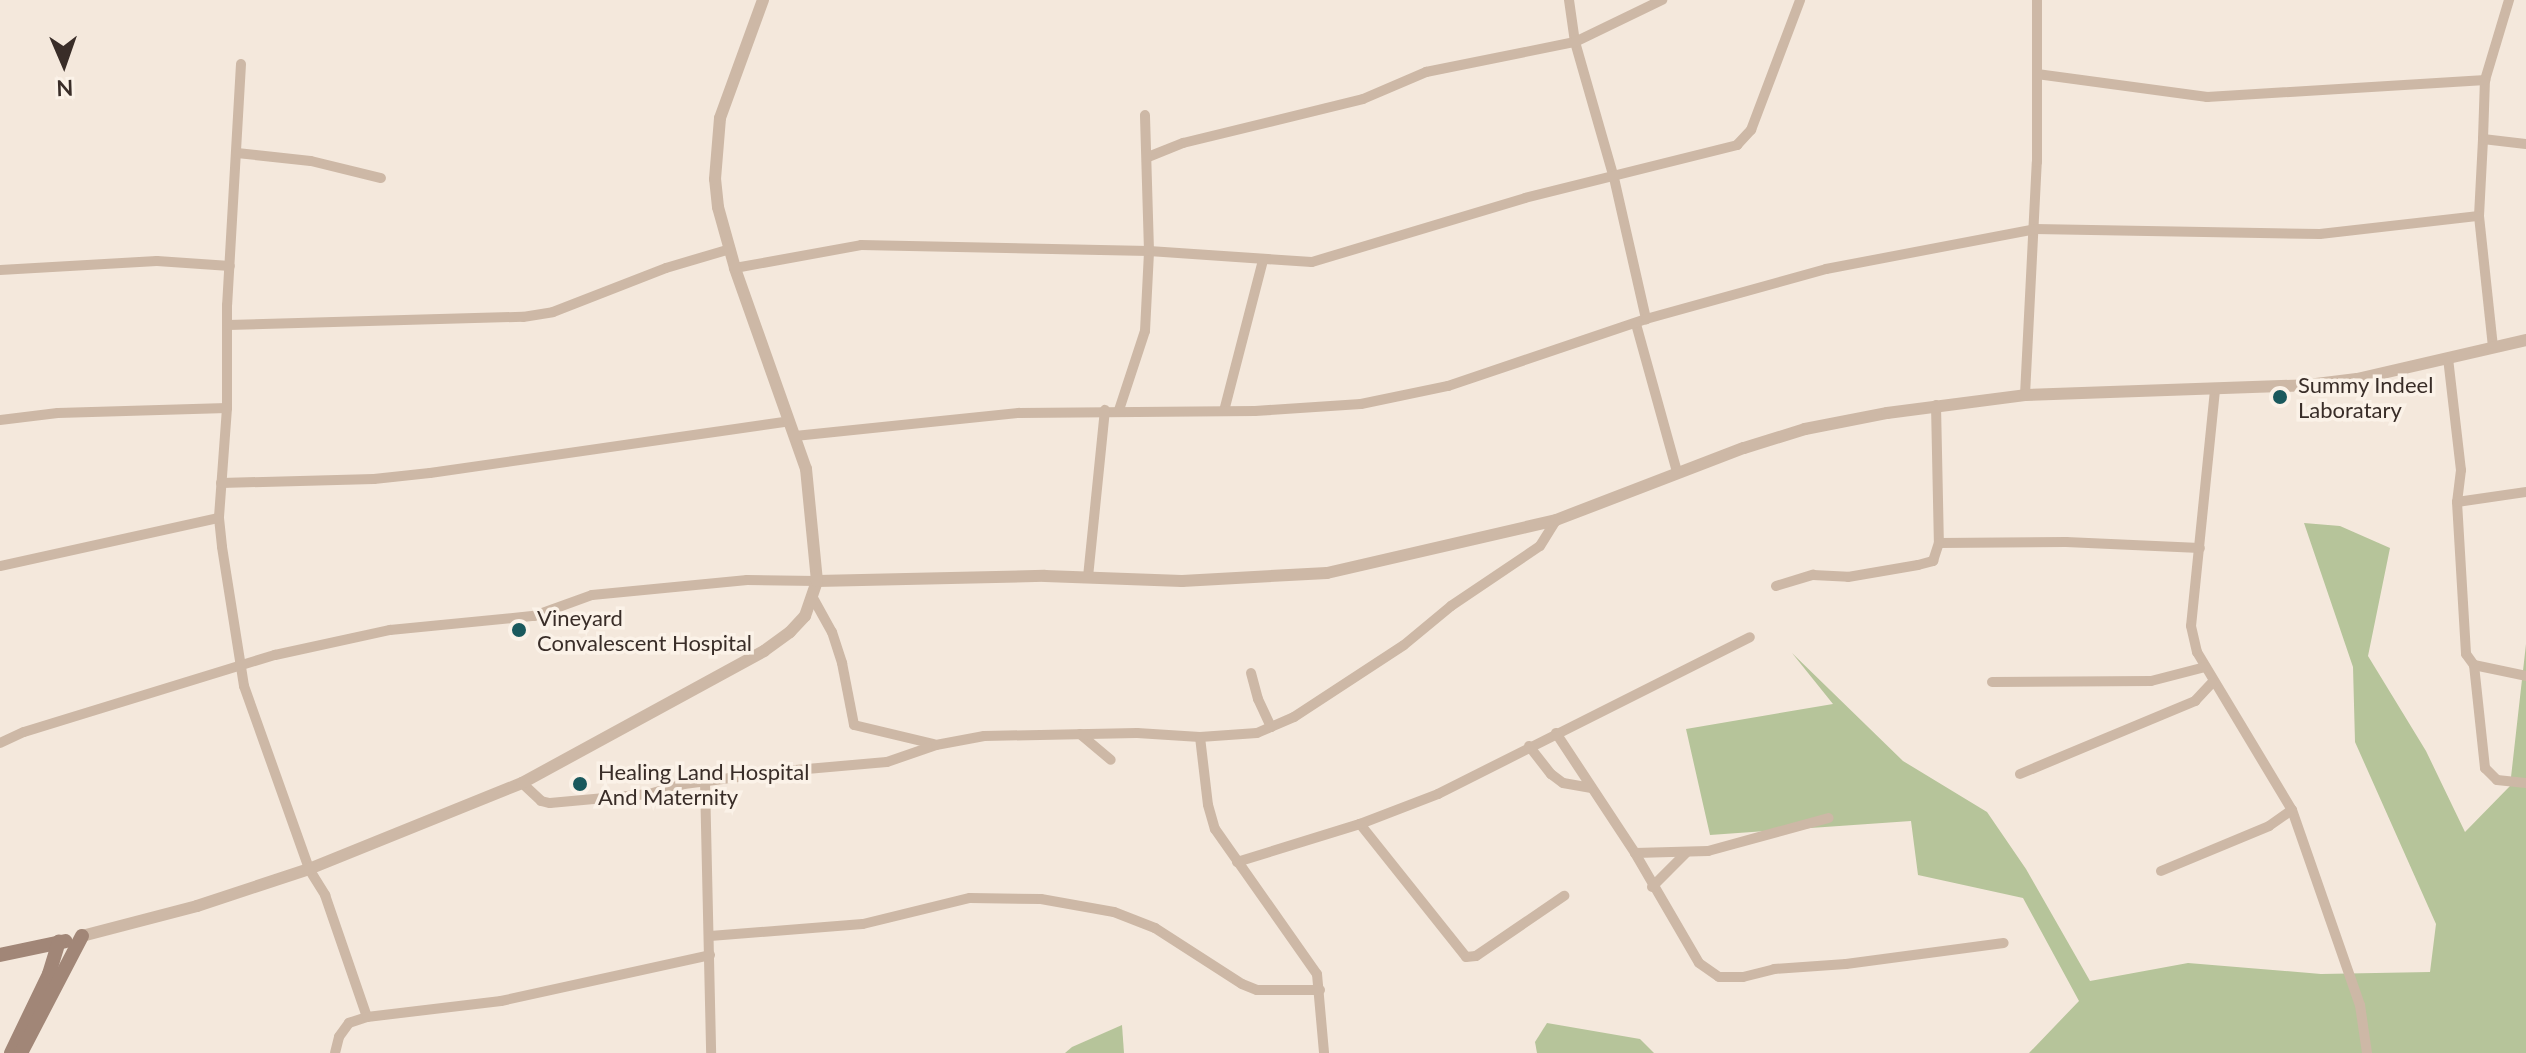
<!DOCTYPE html>
<html>
<head>
<meta charset="utf-8">
<style>
	body { margin:0 }
	#map { position:relative; width:2526px; height:1053px; overflow:hidden; background:#f4e8dc; font-family:Lato,sans-serif }
	div>[style] { position:absolute }
	.green>* { inset:0; background:#b6c49a }
	.minor>* { height:10px; margin:-5px; padding:0 5px; transform-origin:5px; border-radius:5px; background:#cdb8a6 }
	.tertiary>* { height:12px; margin:-6px; padding:0 6px; transform-origin:6px; border-radius:6px; background:#cdb8a6 }
	.secondary>* { height:14px; margin:-7px; padding:0 7px; transform-origin:7px; border-radius:7px; background:#a18677 }
	.dots>* { width:22px; height:22px; translate:-50% -50%; box-sizing:border-box; border:4px solid #fbf2e8; border-radius:50% }
	span { translate:-50% -50%; white-space:nowrap; text-align:center; line-height:1.15; -webkit-text-stroke:7px #fbf2e8; paint-order:stroke }
	.poi-label { font-size:22px; color:#392d28 }
	.left { translate:0 -50%; text-align:left }
	.north { position:absolute; left:24px; top:24px; width:80px; height:80px; -webkit-text-stroke:6px #fbf2e8; paint-order:stroke; rotate:178deg; font-size:22px; font-weight:700; line-height:32px; text-align:center; color:#392d28 }
	.north::after { content:''; display:block; margin:auto; width:28px; height:36px; background:#392d28; clip-path:polygon(50% 0,100% 100%,50% 72%,0 100%) }
</style>
</head>
<body>
<div id="map">
	<div class="green">
		<div style="clip-path:polygon(2304px 523px,2340px 526px,2390px 548px,2368px 656px,2426px 751px,2465px 832px,2510px 786px,2526px 644px,2526px 1053px,2029px 1053px,2079px 1001px,2023px 898px,1918px 875px,1911px 821px,1710px 835px,1686px 729px,1833px 704px,1792px 653px,1903px 761px,1987px 812px,2026px 869px,2090px 981px,2188px 963px,2321px 974px,2430px 972px,2436px 924px,2355px 742px,2353px 667px)"></div>
		<div style="clip-path:polygon(1547px 1023px,1640px 1039px,1654px 1053px,1537px 1053px,1535px 1042px)"></div>
		<div style="clip-path:polygon(1122px 1025px,1124px 1053px,1065px 1053px,1072px 1047px)"></div>
	</div>
	<div class="minor">
		<div style="left:1569px;top:0;width:42px;rotate:81.9deg"></div>
		<div style="left:1575px;top:42px;width:141px;rotate:74deg"></div>
		<div style="left:1614px;top:178px;width:145px;rotate:77.2deg"></div>
		<div style="left:241px;top:64px;width:241px;rotate:93.3deg"></div>
		<div style="left:227px;top:305px;width:103px;rotate:90deg"></div>
		<div style="left:227px;top:408px;width:110px;rotate:94.2deg"></div>
		<div style="left:219px;top:518px;width:29px;rotate:84deg"></div>
		<div style="left:222px;top:547px;width:141px;rotate:81deg"></div>
		<div style="left:244px;top:686px;width:194px;rotate:70.4deg"></div>
		<div style="left:309px;top:869px;width:31px;rotate:58deg"></div>
		<div style="left:325px;top:895px;width:129px;rotate:71deg"></div>
		<div style="left:367px;top:1017px;width:19px;rotate:162deg"></div>
		<div style="left:349px;top:1023px;width:17px;rotate:126deg"></div>
		<div style="left:339px;top:1037px;width:16px;rotate:104deg"></div>
		<div style="left:2037px;top:74px;width:172px;rotate:7.7deg"></div>
		<div style="left:2207px;top:97px;width:279px;rotate:-3.5deg"></div>
		<div style="left:2483px;top:139px;width:59px;rotate:-88.1deg"></div>
		<div style="left:2485px;top:80px;width:84px;rotate:-73.3deg"></div>
		<div style="left:237px;top:153px;width:74px;rotate:6.2deg"></div>
		<div style="left:311px;top:161px;width:72px;rotate:13.7deg"></div>
		<div style="left:1148px;top:157px;width:38px;rotate:-22deg"></div>
		<div style="left:1183px;top:143px;width:185px;rotate:-13.7deg"></div>
		<div style="left:1363px;top:99px;width:69px;rotate:-23.2deg"></div>
		<div style="left:1426px;top:72px;width:152px;rotate:-11.4deg"></div>
		<div style="left:1575px;top:42px;width:97px;rotate:-25.8deg"></div>
		<div style="left:735px;top:268px;width:128px;rotate:-10.3deg"></div>
		<div style="left:861px;top:245px;width:288px;rotate:1.2deg"></div>
		<div style="left:1149px;top:251px;width:163px;rotate:3.9deg"></div>
		<div style="left:1312px;top:262px;width:222px;rotate:-16.7deg"></div>
		<div style="left:1525px;top:198px;width:219px;rotate:-14deg"></div>
		<div style="left:1737px;top:145px;width:21px;rotate:-47deg"></div>
		<div style="left:1751px;top:130px;width:139px;rotate:-69.3deg"></div>
		<div style="left:0;top:270px;width:157px;rotate:-3.3deg"></div>
		<div style="left:157px;top:261px;width:73px;rotate:3.9deg"></div>
		<div style="left:1636px;top:324px;width:154px;rotate:74.5deg"></div>
		<div style="left:228px;top:325px;width:295px;rotate:-1.6deg"></div>
		<div style="left:523px;top:317px;width:30px;rotate:-9deg"></div>
		<div style="left:553px;top:312px;width:121px;rotate:-21.3deg"></div>
		<div style="left:666px;top:268px;width:67px;rotate:-16.5deg"></div>
		<div style="left:2493px;top:347px;width:132px;rotate:-96.1deg"></div>
		<div style="left:2479px;top:216px;width:77px;rotate:-87deg"></div>
		<div style="left:2483px;top:139px;width:43px;rotate:6.6deg"></div>
		<div style="left:2448px;top:358px;width:113px;rotate:83.4deg"></div>
		<div style="left:2461px;top:470px;width:32px;rotate:97deg"></div>
		<div style="left:2457px;top:502px;width:152px;rotate:86.6deg"></div>
		<div style="left:2466px;top:654px;width:14px;rotate:54deg"></div>
		<div style="left:2474px;top:665px;width:53px;rotate:11.9deg"></div>
		<div style="left:2215px;top:390px;width:237px;rotate:95.8deg"></div>
		<div style="left:2191px;top:626px;width:27px;rotate:77deg"></div>
		<div style="left:2197px;top:652px;width:184px;rotate:59deg"></div>
		<div style="left:2292px;top:810px;width:207px;rotate:70.8deg"></div>
		<div style="left:2360px;top:1005px;width:49px;rotate:81.7deg"></div>
		<div style="left:2025px;top:395px;width:233px;rotate:-87.1deg"></div>
		<div style="left:2037px;top:162px;width:162px;rotate:-90deg"></div>
		<div style="left:1936px;top:405px;width:138px;rotate:88.8deg"></div>
		<div style="left:1939px;top:543px;width:127px;rotate:-0.5deg"></div>
		<div style="left:2066px;top:542px;width:134px;rotate:2.6deg"></div>
		<div style="left:1119px;top:410px;width:83px;rotate:-71.8deg"></div>
		<div style="left:1145px;top:331px;width:80px;rotate:-87.1deg"></div>
		<div style="left:1149px;top:251px;width:136px;rotate:-91.7deg"></div>
		<div style="left:1224px;top:411px;width:156px;rotate:-75.5deg"></div>
		<div style="left:0;top:420px;width:58px;rotate:-6.9deg"></div>
		<div style="left:58px;top:413px;width:169px;rotate:-1.7deg"></div>
		<div style="left:795px;top:436px;width:225px;rotate:-5.9deg"></div>
		<div style="left:1019px;top:413px;width:236px;rotate:-0.5deg"></div>
		<div style="left:1255px;top:411px;width:106px;rotate:-3.8deg"></div>
		<div style="left:1361px;top:404px;width:89px;rotate:-11.7deg"></div>
		<div style="left:1448px;top:386px;width:209px;rotate:-18.7deg"></div>
		<div style="left:1646px;top:319px;width:187px;rotate:-15.5deg"></div>
		<div style="left:1826px;top:269px;width:213px;rotate:-10.8deg"></div>
		<div style="left:2035px;top:229px;width:285px;rotate:1deg"></div>
		<div style="left:2320px;top:234px;width:160px;rotate:-6.5deg"></div>
		<div style="left:221px;top:483px;width:153px;rotate:-1.5deg"></div>
		<div style="left:374px;top:479px;width:56px;rotate:-6.1deg"></div>
		<div style="left:430px;top:473px;width:363px;rotate:-8.2deg"></div>
		<div style="left:2457px;top:502px;width:70px;rotate:-8.2deg"></div>
		<div style="left:0;top:566px;width:224px;rotate:-12.4deg"></div>
		<div style="left:1088px;top:577px;width:168px;rotate:-84.2deg"></div>
		<div style="left:1776px;top:586px;width:39px;rotate:-17deg"></div>
		<div style="left:1813px;top:575px;width:35px;rotate:3deg"></div>
		<div style="left:1848px;top:577px;width:71px;rotate:-9.7deg"></div>
		<div style="left:1918px;top:565px;width:16px;rotate:-15deg"></div>
		<div style="left:1933px;top:561px;width:19px;rotate:-72deg"></div>
		<div style="left:813px;top:598px;width:39px;rotate:61deg"></div>
		<div style="left:832px;top:632px;width:33px;rotate:72deg"></div>
		<div style="left:842px;top:663px;width:63px;rotate:79deg"></div>
		<div style="left:854px;top:725px;width:82px;rotate:13.4deg"></div>
		<div style="left:2474px;top:665px;width:104px;rotate:83.9deg"></div>
		<div style="left:2485px;top:768px;width:17px;rotate:45deg"></div>
		<div style="left:2497px;top:780px;width:29px;rotate:6deg"></div>
		<div style="left:1251px;top:673px;width:27px;rotate:75deg"></div>
		<div style="left:1258px;top:699px;width:31px;rotate:65deg"></div>
		<div style="left:1992px;top:682px;width:159px;rotate:-0.4deg"></div>
		<div style="left:2151px;top:681px;width:56px;rotate:-14.5deg"></div>
		<div style="left:1556px;top:733px;width:144px;rotate:56.6deg"></div>
		<div style="left:1635px;top:853px;width:127px;rotate:59.8deg"></div>
		<div style="left:1699px;top:963px;width:24px;rotate:35deg"></div>
		<div style="left:1719px;top:977px;width:24px"></div>
		<div style="left:1743px;top:977px;width:32px;rotate:-14deg"></div>
		<div style="left:1774px;top:969px;width:72px;rotate:-4deg"></div>
		<div style="left:1846px;top:964px;width:159px;rotate:-7.6deg"></div>
		<div style="left:1080px;top:734px;width:40px;rotate:40deg"></div>
		<div style="left:1200px;top:737px;width:68px;rotate:83.3deg"></div>
		<div style="left:1208px;top:805px;width:25px;rotate:74deg"></div>
		<div style="left:1215px;top:829px;width:177px;rotate:54.9deg"></div>
		<div style="left:1317px;top:974px;width:79px;rotate:84.9deg"></div>
		<div style="left:0;top:743px;width:26px;rotate:-25deg"></div>
		<div style="left:24px;top:732px;width:263px;rotate:-17.1deg"></div>
		<div style="left:275px;top:655px;width:118px;rotate:-12.3deg"></div>
		<div style="left:390px;top:630px;width:145px;rotate:-5.6deg"></div>
		<div style="left:534px;top:616px;width:62px;rotate:-19.9deg"></div>
		<div style="left:592px;top:595px;width:156px;rotate:-5.5deg"></div>
		<div style="left:747px;top:580px;width:70px;rotate:0.8deg"></div>
		<div style="left:1529px;top:746px;width:36px;rotate:52deg"></div>
		<div style="left:1551px;top:774px;width:15px;rotate:37deg"></div>
		<div style="left:1563px;top:783px;width:29px;rotate:10deg"></div>
		<div style="left:2020px;top:774px;width:190px;rotate:-22.6deg"></div>
		<div style="left:2195px;top:701px;width:25px;rotate:-47deg"></div>
		<div style="left:705px;top:782px;width:271px;rotate:88.7deg"></div>
		<div style="left:522px;top:783px;width:26px;rotate:43deg"></div>
		<div style="left:541px;top:801px;width:9px;rotate:13deg"></div>
		<div style="left:550px;top:803px;width:99px;rotate:-5.2deg"></div>
		<div style="left:649px;top:794px;width:36px;rotate:-16deg"></div>
		<div style="left:684px;top:784px;width:101px;rotate:-7.4deg"></div>
		<div style="left:784px;top:771px;width:103px;rotate:-5deg"></div>
		<div style="left:887px;top:762px;width:52px;rotate:-19.1deg"></div>
		<div style="left:936px;top:745px;width:49px;rotate:-10.6deg"></div>
		<div style="left:984px;top:736px;width:153px;rotate:-1.1deg"></div>
		<div style="left:1137px;top:733px;width:63px;rotate:3.6deg"></div>
		<div style="left:1200px;top:737px;width:57px;rotate:-4deg"></div>
		<div style="left:1257px;top:733px;width:40px;rotate:-23.4deg"></div>
		<div style="left:1294px;top:717px;width:131px;rotate:-33.2deg"></div>
		<div style="left:1404px;top:645px;width:61px;rotate:-39.7deg"></div>
		<div style="left:1451px;top:606px;width:107px;rotate:-34deg"></div>
		<div style="left:1540px;top:546px;width:31px;rotate:-58deg"></div>
		<div style="left:1360px;top:824px;width:170px;rotate:51.4deg"></div>
		<div style="left:1466px;top:957px;width:10px;rotate:-6deg"></div>
		<div style="left:1476px;top:956px;width:107px;rotate:-34.3deg"></div>
		<div style="left:1635px;top:853px;width:73px;rotate:-1.6deg"></div>
		<div style="left:1708px;top:851px;width:125px;rotate:-15.3deg"></div>
		<div style="left:1237px;top:862px;width:129px;rotate:-17.2deg"></div>
		<div style="left:1360px;top:824px;width:84px;rotate:-21deg"></div>
		<div style="left:1438px;top:794px;width:349px;rotate:-26.7deg"></div>
		<div style="left:2161px;top:871px;width:117px;rotate:-22.6deg"></div>
		<div style="left:2269px;top:826px;width:28px;rotate:-35deg"></div>
		<div style="left:1652px;top:887px;width:48px;rotate:-45deg"></div>
		<div style="left:710px;top:936px;width:153px;rotate:-4.5deg"></div>
		<div style="left:863px;top:924px;width:110px;rotate:-13.7deg"></div>
		<div style="left:970px;top:898px;width:71px;rotate:0.8deg"></div>
		<div style="left:1041px;top:899px;width:74px;rotate:10.1deg"></div>
		<div style="left:1114px;top:912px;width:44px;rotate:21.3deg"></div>
		<div style="left:1155px;top:928px;width:103px;rotate:32.8deg"></div>
		<div style="left:1242px;top:984px;width:16px;rotate:22deg"></div>
		<div style="left:1257px;top:990px;width:63px"></div>
		<div style="left:367px;top:1017px;width:135px;rotate:-6.8deg"></div>
		<div style="left:501px;top:1001px;width:214px;rotate:-12.4deg"></div>
	</div>
	<div class="tertiary">
		<div style="left:817px;top:581px;width:228px;rotate:-1.3deg"></div>
		<div style="left:1045px;top:576px;width:137px;rotate:2.1deg"></div>
		<div style="left:1182px;top:581px;width:145px;rotate:-3.2deg"></div>
		<div style="left:1327px;top:573px;width:235px;rotate:-13deg"></div>
		<div style="left:1556px;top:520px;width:201px;rotate:-21deg"></div>
		<div style="left:1744px;top:448px;width:64px;rotate:-17.3deg"></div>
		<div style="left:1805px;top:429px;width:84px;rotate:-11deg"></div>
		<div style="left:1887px;top:413px;width:139px;rotate:-7.4deg"></div>
		<div style="left:2025px;top:395px;width:283px;rotate:-2deg"></div>
		<div style="left:2308px;top:385px;width:49px;rotate:-7deg"></div>
		<div style="left:2357px;top:379px;width:173px;rotate:-13deg"></div>
		<div style="left:82px;top:936px;width:119px;rotate:-14.6deg"></div>
		<div style="left:197px;top:906px;width:118px;rotate:-18.3deg"></div>
		<div style="left:309px;top:869px;width:230px;rotate:-22deg"></div>
		<div style="left:522px;top:783px;width:276px;rotate:-28.6deg"></div>
		<div style="left:764px;top:651px;width:32px;rotate:-36deg"></div>
		<div style="left:790px;top:632px;width:22px;rotate:-47deg"></div>
		<div style="left:805px;top:616px;width:37px;rotate:-71deg"></div>
		<div style="left:817px;top:581px;width:113px;rotate:-95.6deg"></div>
		<div style="left:806px;top:469px;width:213px;rotate:-109.5deg"></div>
		<div style="left:735px;top:268px;width:63px;rotate:-105.6deg"></div>
		<div style="left:718px;top:207px;width:28px;rotate:-96deg"></div>
		<div style="left:715px;top:179px;width:61px;rotate:-85.3deg"></div>
		<div style="left:720px;top:118px;width:126px;rotate:-70deg"></div>
	</div>
	<div class="secondary">
		<div style="left:0;top:955px;width:67px;rotate:-12deg"></div>
		<div style="left:11px;top:1053px;width:88px;rotate:-64.3deg"></div>
		<div style="left:49px;top:974px;width:34px;rotate:-73deg"></div>
		<div style="left:21px;top:1053px;width:132px;rotate:-62.5deg"></div>
	</div>
	<div class="dots">
		<div style="left:2280px;top:397px;background:#1a595d"></div>
		<div style="left:519px;top:630px;background:#1a595d"></div>
		<div style="left:580px;top:784px;background:#1a595d"></div>
	</div>
	<div class="poi-label">
		<span class="left" style="left:2298px;top:397px">Summy Indeel<br>Laboratary</span>
		<span class="left" style="left:537px;top:630px">Vineyard<br>Convalescent Hospital</span>
		<span class="left" style="left:598px;top:784px">Healing Land Hospital<br>And Maternity</span>
	</div>
	<div class="north">N</div>
</div>
</body>
</html>
